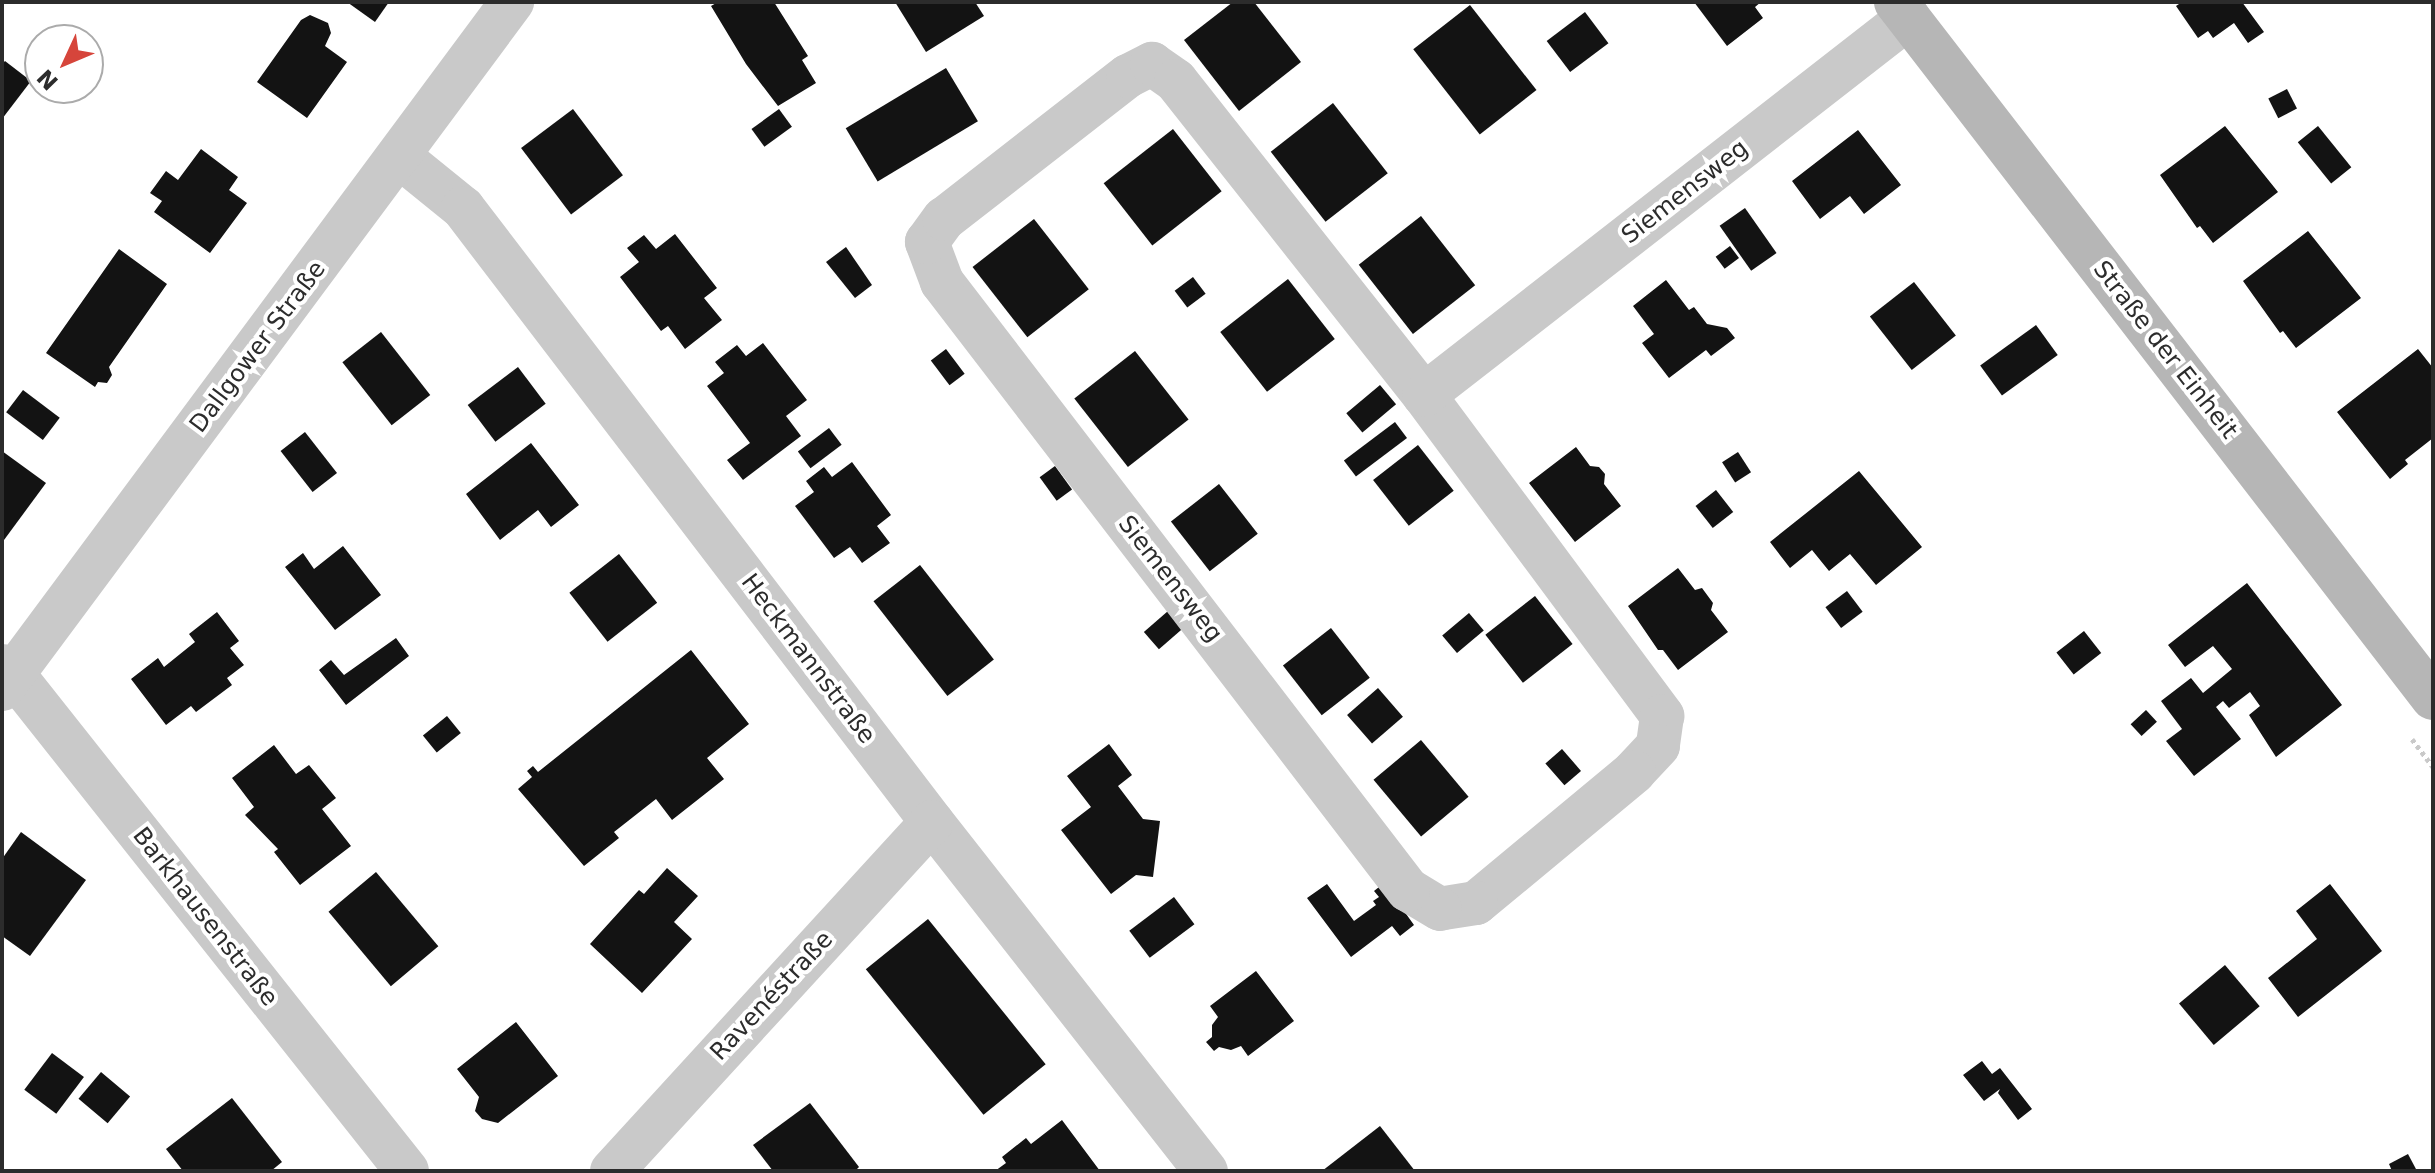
<!DOCTYPE html>
<html>
<head>
<meta charset="utf-8">
<style>
	body { margin:0 }
	#map { position:relative; width:2435px; height:1173px; overflow:hidden; background:#fff; font-family:"DejaVu Sans",sans-serif }
	div>[style] { position:absolute }
	.building>* { inset:0; background:#131313; transform-origin:0 0 }
	.path>* { height:5px; margin-top:-2.5px; transform-origin:0; background:repeating-linear-gradient(90deg,#c9c9c9 0 4px,transparent 0 8px) }
	.street>* { height:44px; margin:-22px; padding:0 22px; transform-origin:22px; border-radius:22px; background:#c9c9c9 }
	.secondary>* { height:44px; margin:-22px; padding:0 22px; transform-origin:22px; border-radius:22px; background:#b6b6b6 }
	span { translate:-50% -50%; white-space:nowrap; text-align:center; line-height:1.15; -webkit-text-stroke:8px #fff; paint-order:stroke }
	.street-label { font-size:24px; color:#2c2c2c }
	.frame { position:absolute; inset:0; border:4px solid #2c2c2c; pointer-events:none }
	.north { position:absolute; left:24px; top:24px; width:80px; height:80px; box-sizing:border-box; background:#fff; border:2px solid #ababab; border-radius:50%; rotate:226deg; font-size:22px; font-weight:700; line-height:32px; text-align:center; color:#2c2c2c }
	.north::after { content:''; display:block; margin:auto; width:28px; height:36px; background:#d6453b; clip-path:polygon(50% 0,100% 100%,50% 72%,0 100%) }
</style>
</head>
<body>
<div id="map">
	<div class="building">
		<div style="clip-path:polygon(347px 2px,389px 2px,375px 22px)"></div>
		<div style="clip-path:polygon(718px 2px,774px 2px,808px 56px,802px 60px,816px 83px,778px 106px,746px 64px,711px 6px)"></div>
		<div style="clip-path:polygon(895px 2px,975px 2px,984px 16px,926px 52px)"></div>
		<div style="clip-path:polygon(1233px 2px,1254px 2px,1301px 62px,1239px 111px,1184px 40px)"></div>
		<div style="clip-path:polygon(1694px 2px,1761px 2px,1755px 7px,1763px 18px,1727px 46px)"></div>
		<div style="clip-path:polygon(2182px 2px,2242px 2px,2264px 32px,2248px 43px,2234px 23px,2213px 38px,2208px 31px,2198px 38px,2176px 6px)"></div>
		<div style="left:1470px;top:5px;width:108px;height:72px;rotate:52deg"></div>
		<div style="left:1585px;top:12px;width:39px;height:48px;rotate:53deg"></div>
		<div style="clip-path:polygon(310px 15px,328px 23px,331px 33px,325px 46px,347px 62px,307px 118px,257px 82px,301px 20px)"></div>
		<div style="clip-path:polygon(5px 61px,31px 81px,2px 119px,2px 64px)"></div>
		<div style="left:946px;top:68px;width:62px;height:117px;rotate:59deg"></div>
		<div style="left:2287px;top:89px;width:22px;height:21px;rotate:63deg"></div>
		<div style="left:1333px;top:103px;width:89px;height:79px;rotate:52deg"></div>
		<div style="left:573px;top:109px;width:83px;height:65px;rotate:53deg"></div>
		<div style="left:779px;top:109px;width:22px;height:34px;rotate:54deg"></div>
		<div style="clip-path:polygon(2225px 126px,2278px 192px,2213px 243px,2200px 226px,2197px 228px,2160px 175px)"></div>
		<div style="left:2318px;top:126px;width:53px;height:26px;rotate:51deg"></div>
		<div style="left:1173px;top:129px;width:79px;height:88px;rotate:52deg"></div>
		<div style="clip-path:polygon(1858px 130px,1901px 185px,1864px 214px,1850px 196px,1820px 219px,1792px 181px)"></div>
		<div style="clip-path:polygon(201px 149px,238px 177px,229px 190px,247px 203px,210px 253px,154px 212px,162px 201px,150px 193px,166px 171px,178px 180px)"></div>
		<div style="left:1745px;top:208px;width:55px;height:31px;rotate:55deg"></div>
		<div style="left:1421px;top:216px;width:88px;height:79px;rotate:52deg"></div>
		<div style="left:1034px;top:219px;width:89px;height:78px;rotate:52deg"></div>
		<div style="clip-path:polygon(2308px 231px,2361px 298px,2296px 348px,2283px 331px,2280px 333px,2243px 281px)"></div>
		<div style="clip-path:polygon(675px 234px,717px 288px,704px 298px,722px 320px,685px 349px,668px 326px,661px 331px,620px 277px,639px 262px,627px 248px,644px 235px,656px 249px)"></div>
		<div style="left:1730px;top:246px;width:15px;height:18px;rotate:53deg"></div>
		<div style="clip-path:polygon(846px 247px,872px 285px,855px 298px,826px 262px)"></div>
		<div style="clip-path:polygon(119px 249px,167px 284px,109px 367px,112px 375px,107px 383px,98px 382px,95px 387px,46px 353px)"></div>
		<div style="left:1193px;top:277px;width:21px;height:23px;rotate:53deg"></div>
		<div style="left:1288px;top:279px;width:76px;height:86px;rotate:52deg"></div>
		<div style="clip-path:polygon(1666px 280px,1689px 310px,1694px 307px,1707px 324px,1727px 328px,1735px 338px,1711px 356px,1706px 350px,1669px 378px,1642px 343px,1654px 334px,1633px 306px)"></div>
		<div style="left:1914px;top:282px;width:68px;height:56px;rotate:52deg"></div>
		<div style="left:2036px;top:325px;width:37px;height:69px;rotate:54deg"></div>
		<div style="left:381px;top:332px;width:80px;height:49px;rotate:52deg"></div>
		<div style="clip-path:polygon(763px 343px,807px 400px,786px 416px,801px 436px,743px 480px,727px 460px,750px 443px,707px 386px,724px 373px,715px 362px,737px 345px,746px 356px)"></div>
		<div style="left:946px;top:349px;width:31px;height:19px;rotate:53deg"></div>
		<div style="clip-path:polygon(2418px 349px,2433px 368px,2433px 438px,2405px 460px,2408px 464px,2390px 479px,2337px 412px)"></div>
		<div style="left:1135px;top:351px;width:87px;height:77px;rotate:52deg"></div>
		<div style="left:518px;top:367px;width:46px;height:63px;rotate:53deg"></div>
		<div style="left:1380px;top:385px;width:25px;height:44px;rotate:50deg"></div>
		<div style="left:23px;top:390px;width:46px;height:28px;rotate:37deg"></div>
		<div style="left:1395px;top:422px;width:20px;height:64px;rotate:53deg"></div>
		<div style="left:829px;top:428px;width:21px;height:39px;rotate:53deg"></div>
		<div style="left:305px;top:432px;width:52px;height:31px;rotate:52deg"></div>
		<div style="clip-path:polygon(531px 443px,579px 505px,551px 527px,538px 510px,500px 540px,466px 494px)"></div>
		<div style="left:1418px;top:445px;width:58px;height:57px;rotate:52deg"></div>
		<div style="clip-path:polygon(1576px 447px,1590px 466px,1599px 467px,1605px 474px,1604px 484px,1621px 506px,1575px 542px,1529px 483px)"></div>
		<div style="clip-path:polygon(2px 451px,46px 483px,4px 540px,2px 539px)"></div>
		<div style="left:1738px;top:452px;width:24px;height:19px;rotate:57deg"></div>
		<div style="clip-path:polygon(852px 462px,891px 515px,877px 526px,890px 543px,862px 563px,850px 547px,834px 558px,795px 506px,814px 492px,806px 481px,824px 467px,832px 477px)"></div>
		<div style="left:1055px;top:466px;width:29px;height:19px;rotate:54deg"></div>
		<div style="clip-path:polygon(1859px 471px,1922px 547px,1876px 585px,1850px 554px,1829px 571px,1812px 550px,1790px 568px,1770px 542px)"></div>
		<div style="left:1219px;top:484px;width:63px;height:61px;rotate:52deg"></div>
		<div style="left:1716px;top:490px;width:28px;height:26px;rotate:52deg"></div>
		<div style="clip-path:polygon(343px 546px,381px 595px,335px 630px,285px 567px,303px 553px,314px 569px)"></div>
		<div style="left:619px;top:554px;width:62px;height:63px;rotate:52deg"></div>
		<div style="left:920px;top:565px;width:120px;height:59px;rotate:52deg"></div>
		<div style="clip-path:polygon(1678px 568px,1695px 590px,1702px 588px,1713px 603px,1711px 610px,1728px 632px,1678px 670px,1663px 650px,1658px 650px,1628px 606px)"></div>
		<div style="clip-path:polygon(2247px 583px,2342px 705px,2276px 757px,2249px 715px,2260px 706px,2250px 692px,2229px 708px,2223px 701px,2216px 707px,2241px 739px,2194px 776px,2166px 741px,2182px 729px,2161px 701px,2191px 678px,2203px 693px,2232px 669px,2213px 646px,2185px 667px,2168px 645px)"></div>
		<div style="left:1847px;top:591px;width:26px;height:27px;rotate:53deg"></div>
		<div style="left:1535px;top:596px;width:61px;height:63px;rotate:52deg"></div>
		<div style="left:1168px;top:611px;width:23px;height:32px;rotate:49deg"></div>
		<div style="clip-path:polygon(217px 612px,239px 641px,230px 648px,244px 665px,227px 678px,232px 685px,196px 712px,191px 706px,166px 725px,131px 679px,158px 658px,164px 667px,195px 642px,189px 634px)"></div>
		<div style="left:1469px;top:613px;width:23px;height:35px;rotate:50deg"></div>
		<div style="left:1331px;top:628px;width:63px;height:61px;rotate:52deg"></div>
		<div style="left:2084px;top:631px;width:28px;height:35px;rotate:52deg"></div>
		<div style="clip-path:polygon(396px 638px,409px 656px,346px 705px,319px 670px,331px 660px,344px 675px)"></div>
		<div style="clip-path:polygon(691px 650px,749px 724px,707px 758px,724px 779px,672px 820px,656px 799px,614px 832px,619px 838px,584px 866px,518px 789px,532px 777px,527px 771px,533px 766px,538px 772px)"></div>
		<div style="left:1378px;top:688px;width:38px;height:41px;rotate:49deg"></div>
		<div style="left:2146px;top:710px;width:16px;height:21px;rotate:47deg"></div>
		<div style="left:447px;top:716px;width:22px;height:31px;rotate:51deg"></div>
		<div style="left:1421px;top:740px;width:74px;height:62px;rotate:50deg"></div>
		<div style="clip-path:polygon(1109px 744px,1132px 775px,1118px 786px,1143px 819px,1160px 821px,1153px 877px,1136px 875px,1111px 894px,1061px 830px,1091px 807px,1067px 776px)"></div>
		<div style="clip-path:polygon(274px 745px,296px 774px,309px 765px,336px 798px,322px 809px,351px 846px,300px 885px,274px 852px,278px 849px,245px 815px,254px 807px,232px 778px)"></div>
		<div style="left:1562px;top:749px;width:29px;height:22px;rotate:49deg"></div>
		<div style="clip-path:polygon(21px 832px,86px 880px,30px 956px,2px 936px,2px 859px)"></div>
		<div style="clip-path:polygon(667px 868px,698px 896px,674px 922px,692px 939px,642px 993px,590px 944px,639px 890px,644px 894px)"></div>
		<div style="left:376px;top:872px;width:97px;height:62px;rotate:50deg"></div>
		<div style="clip-path:polygon(1384px 883px,1414px 925px,1400px 936px,1392px 926px,1351px 957px,1307px 898px,1327px 884px,1354px 921px,1376px 905px,1373px 901px,1379px 897px,1374px 891px)"></div>
		<div style="clip-path:polygon(2330px 884px,2382px 951px,2298px 1017px,2268px 978px,2317px 939px,2296px 911px)"></div>
		<div style="left:1174px;top:897px;width:34px;height:56px;rotate:53deg"></div>
		<div style="left:928px;top:919px;width:187px;height:80px;rotate:51deg"></div>
		<div style="left:2225px;top:965px;width:54px;height:60px;rotate:50deg"></div>
		<div style="clip-path:polygon(1256px 971px,1294px 1021px,1248px 1056px,1241px 1046px,1231px 1050px,1219px 1047px,1214px 1051px,1206px 1042px,1212px 1037px,1212px 1025px,1218px 1017px,1210px 1006px)"></div>
		<div style="clip-path:polygon(516px 1022px,558px 1076px,498px 1123px,482px 1119px,475px 1111px,479px 1097px,457px 1069px)"></div>
		<div style="left:52px;top:1053px;width:40px;height:46px;rotate:37deg"></div>
		<div style="clip-path:polygon(1982px 1061px,1992px 1074px,2000px 1068px,2032px 1109px,2018px 1120px,1998px 1093px,2000px 1089px,1984px 1101px,1963px 1075px)"></div>
		<div style="left:101px;top:1072px;width:38px;height:35px;rotate:40deg"></div>
		<div style="clip-path:polygon(232px 1098px,282px 1162px,271px 1171px,183px 1171px,166px 1149px)"></div>
		<div style="clip-path:polygon(810px 1103px,859px 1167px,855px 1171px,773px 1171px,753px 1145px)"></div>
		<div style="clip-path:polygon(1062px 1120px,1100px 1171px,995px 1171px,1006px 1163px,1002px 1157px,1026px 1138px,1031px 1144px)"></div>
		<div style="clip-path:polygon(1380px 1126px,1415px 1171px,1322px 1171px)"></div>
		<div style="clip-path:polygon(2408px 1154px,2417px 1171px,2392px 1171px,2389px 1164px)"></div>
	</div>
	<div class="path">
		<div style="left:2412px;top:739px;width:35px;rotate:53deg"></div>
	</div>
	<div class="street">
		<div style="left:400px;top:157px;width:81px;rotate:39deg"></div>
		<div style="left:463px;top:208px;width:773px;rotate:52.63deg"></div>
		<div style="left:932px;top:822px;width:444px;rotate:51.9deg"></div>
		<div style="left:1424px;top:395px;width:400px;rotate:53.4deg"></div>
		<div style="left:1662px;top:716px;width:30px;rotate:98deg"></div>
		<div style="left:1658px;top:746px;width:35px;rotate:133deg"></div>
		<div style="left:1634px;top:772px;width:205px;rotate:140.3deg"></div>
		<div style="left:1476px;top:903px;width:36px;rotate:171deg"></div>
		<div style="left:1440px;top:909px;width:37px;rotate:-149deg"></div>
		<div style="left:1408px;top:890px;width:766px;rotate:-127.47deg"></div>
		<div style="left:942px;top:282px;width:43px;rotate:-110.6deg"></div>
		<div style="left:927px;top:242px;width:29px;rotate:-54deg"></div>
		<div style="left:944px;top:219px;width:233px;rotate:-37.9deg"></div>
		<div style="left:1128px;top:76px;width:27px;rotate:-27deg"></div>
		<div style="left:1152px;top:64px;width:29px;rotate:35deg"></div>
		<div style="left:1176px;top:81px;width:400px;rotate:51.7deg"></div>
		<div style="left:1424px;top:395px;width:614px;rotate:-37.92deg"></div>
		<div style="left:2px;top:666px;width:14px;rotate:36deg"></div>
		<div style="left:13px;top:674px;width:634px;rotate:51.59deg"></div>
		<div style="left:2px;top:689px;width:856px;rotate:-53.41deg"></div>
		<div style="left:612px;top:1171px;width:473px;rotate:-47.5deg"></div>
	</div>
	<div class="secondary">
		<div style="left:1896px;top:2px;width:879px;rotate:52.35deg"></div>
	</div>
	<div class="street-label">
		<span style="left:1685px;top:192px;rotate:-38deg">Siemensweg</span>
		<span style="left:258px;top:347px;rotate:-53deg">Dallgower Straße</span>
		<span style="left:2165px;top:350px;rotate:52deg">Straße der Einheit</span>
		<span style="left:1170px;top:579px;rotate:52deg">Siemensweg</span>
		<span style="left:808px;top:659px;rotate:53deg">Heckmannstraße</span>
		<span style="left:205px;top:917px;rotate:52deg">Barkhausenstraße</span>
		<span style="left:772px;top:996px;rotate:-47deg">Ravenéstraße</span>
	</div>
	<div class="frame"></div>
	<div class="north">N</div>
</div>
</body>
</html>
